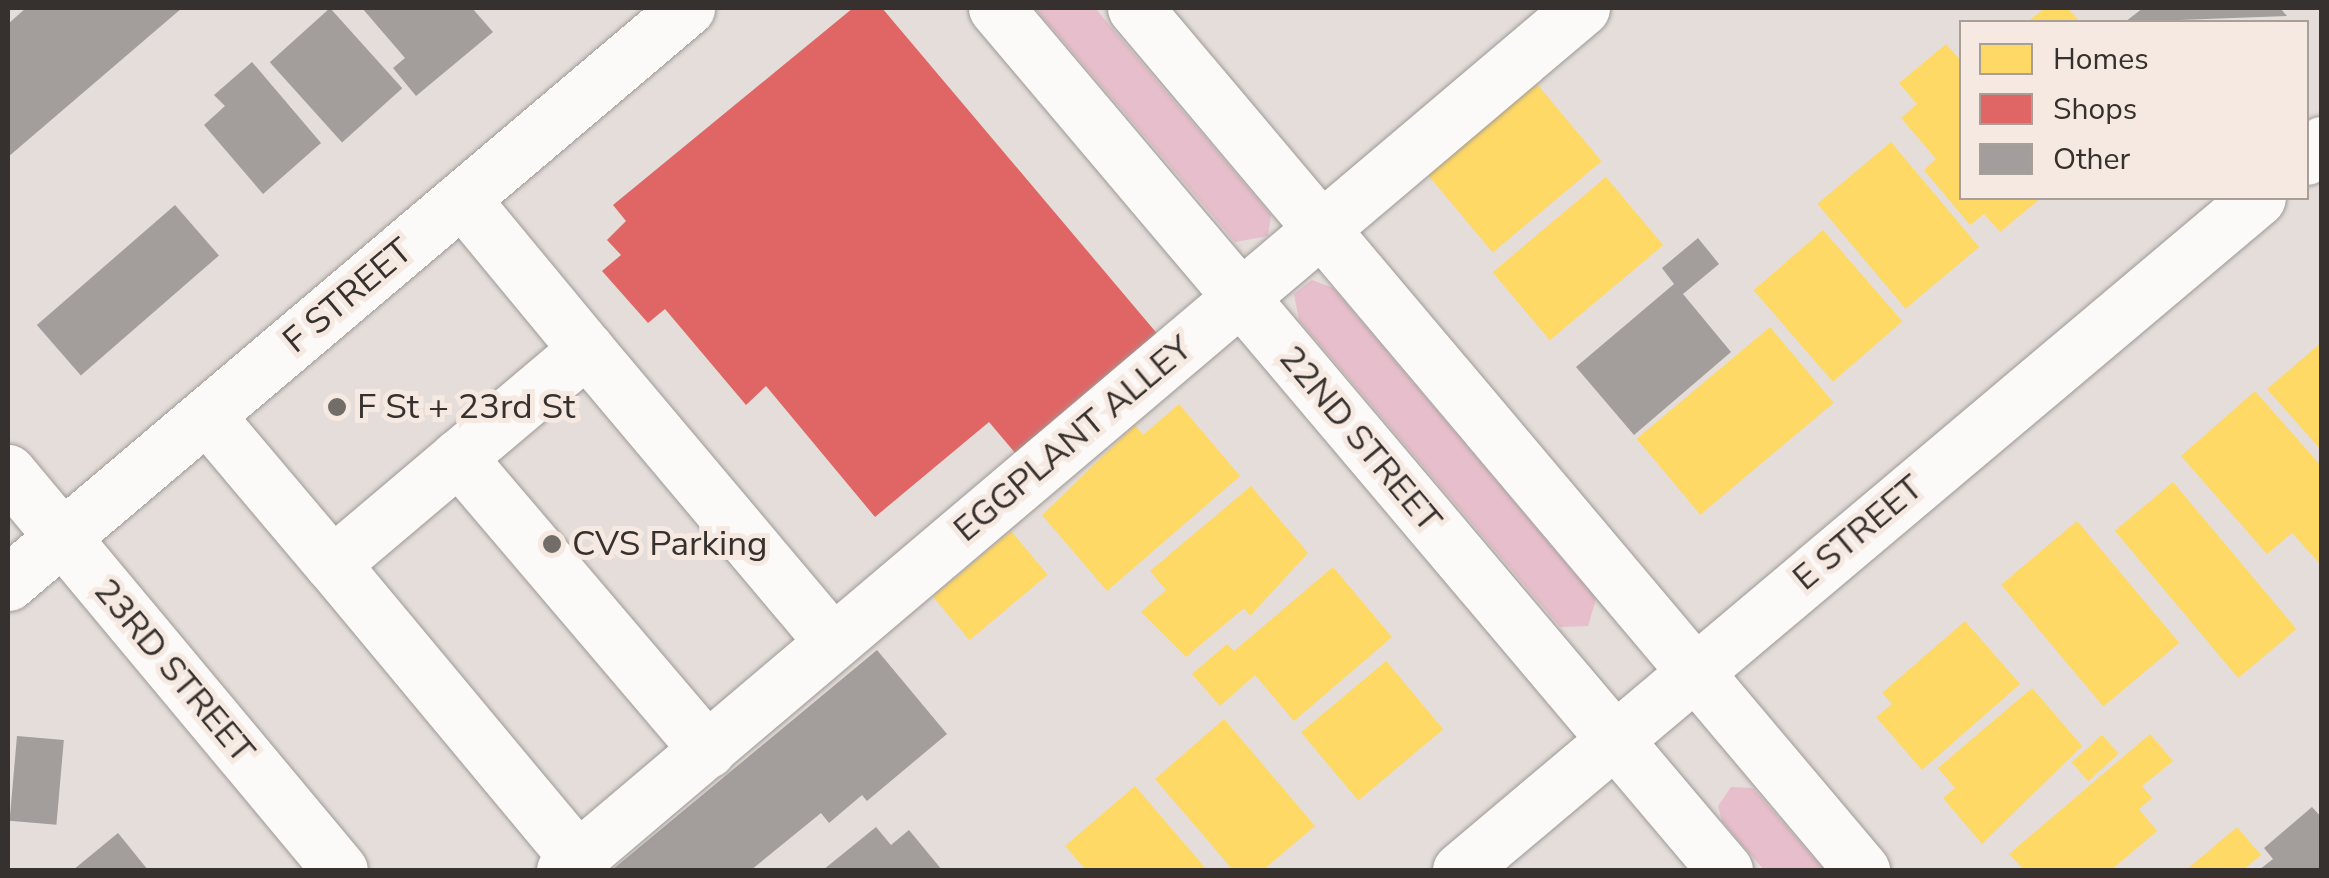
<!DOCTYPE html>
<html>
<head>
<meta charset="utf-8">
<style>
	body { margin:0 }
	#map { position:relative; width:2329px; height:878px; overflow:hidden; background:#e4ddd9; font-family:"Nunito Sans",sans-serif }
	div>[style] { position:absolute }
	.green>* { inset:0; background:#e7becb }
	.homes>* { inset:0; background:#ffd966; transform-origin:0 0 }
	.shops>* { inset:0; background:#e06666 }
	.building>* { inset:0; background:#a39d9b; transform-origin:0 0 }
	.roads { filter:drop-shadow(0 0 2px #9e9995) drop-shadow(0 0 2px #9e9995) }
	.minor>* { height:55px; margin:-27.5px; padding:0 27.5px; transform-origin:27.5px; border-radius:27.5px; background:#fbfaf9 }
	.dots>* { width:28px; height:28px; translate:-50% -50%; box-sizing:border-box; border:5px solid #f5e9e1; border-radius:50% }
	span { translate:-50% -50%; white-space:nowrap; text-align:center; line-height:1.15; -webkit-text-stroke:10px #f5e9e1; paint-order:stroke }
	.street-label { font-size:35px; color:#36312e }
	.poi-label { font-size:35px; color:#36312e }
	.left { translate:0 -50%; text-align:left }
	.frame { position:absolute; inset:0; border:10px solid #36312e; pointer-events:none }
	.legend { position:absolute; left:1959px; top:20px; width:350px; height:180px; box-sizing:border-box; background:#f5e9e1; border:2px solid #a99f99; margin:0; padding:12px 18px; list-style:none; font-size:30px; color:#36312e }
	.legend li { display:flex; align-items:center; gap:20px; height:50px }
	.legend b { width:50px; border:2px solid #a99f99 }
</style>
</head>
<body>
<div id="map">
	<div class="green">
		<div style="clip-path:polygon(1035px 8px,1095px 8px,1271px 215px,1268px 236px,1235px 242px)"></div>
		<div style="clip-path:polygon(1312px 280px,1333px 288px,1596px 599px,1588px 626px,1560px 627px,1299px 320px,1294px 294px)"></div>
		<div style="clip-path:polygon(1731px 787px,1753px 788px,1824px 870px,1764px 870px,1722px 821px,1718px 806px)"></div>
	</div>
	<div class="homes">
		<div style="clip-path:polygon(2045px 8px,2068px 8px,2080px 22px,2027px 22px)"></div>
		<div style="clip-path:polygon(1946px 44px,1962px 62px,1962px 198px,2041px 198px,2000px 232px,1984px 214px,1970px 225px,1924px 170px,1936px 159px,1901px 118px,1917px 104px,1899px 83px)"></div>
		<div style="left:1536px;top:83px;width:102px;height:142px;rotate:50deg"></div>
		<div style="left:1891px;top:142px;width:137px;height:96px;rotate:50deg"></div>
		<div style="left:1606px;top:177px;width:89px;height:148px;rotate:50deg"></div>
		<div style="left:1823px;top:230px;width:121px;height:92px;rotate:49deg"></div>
		<div style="left:1770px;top:327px;width:99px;height:174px;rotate:50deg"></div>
		<div style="clip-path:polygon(2322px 342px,2322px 451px,2267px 389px)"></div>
		<div style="clip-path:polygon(2255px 391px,2322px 467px,2322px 566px,2292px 533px,2267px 554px,2181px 456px)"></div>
		<div style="clip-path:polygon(1179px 404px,1240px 476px,1107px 591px,1042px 515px,1135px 425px,1143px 435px)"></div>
		<div style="left:2173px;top:482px;width:192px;height:76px;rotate:50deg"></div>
		<div style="clip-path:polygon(1251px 486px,1308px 553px,1250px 616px,1244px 608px,1186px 657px,1141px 612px,1166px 590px,1150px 571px)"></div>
		<div style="left:2077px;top:521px;width:159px;height:99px;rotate:50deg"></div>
		<div style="left:1011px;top:531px;width:57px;height:102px;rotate:50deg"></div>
		<div style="clip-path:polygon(1333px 567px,1392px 637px,1294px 721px,1255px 675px,1220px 706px,1192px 674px,1227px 644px,1234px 651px)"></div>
		<div style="clip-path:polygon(1965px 621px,2020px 684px,1922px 770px,1876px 717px,1892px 704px,1882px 693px)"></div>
		<div style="left:1386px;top:661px;width:89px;height:111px;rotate:50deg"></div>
		<div style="clip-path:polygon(2032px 688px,2082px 746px,1982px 844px,1943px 798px,1955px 788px,1938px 768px)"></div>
		<div style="clip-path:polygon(1224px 719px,1315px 826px,1263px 870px,1233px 870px,1155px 779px)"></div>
		<div style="clip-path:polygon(2150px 734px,2173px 761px,2142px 786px,2152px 798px,2139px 809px,2157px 831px,2111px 870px,2024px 870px,2009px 854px)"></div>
		<div style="left:2102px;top:735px;width:25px;height:41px;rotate:48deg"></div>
		<div style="clip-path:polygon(1135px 786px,1207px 870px,1086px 870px,1065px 846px)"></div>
		<div style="clip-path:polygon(2237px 827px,2261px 855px,2243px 870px,2186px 870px)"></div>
	</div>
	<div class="shops">
		<div style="clip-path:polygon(853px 8px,882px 8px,1160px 337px,1016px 454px,989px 422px,875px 517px,766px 386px,746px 405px,665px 309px,648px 323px,602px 271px,621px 255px,607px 240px,626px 221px,613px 205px)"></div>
	</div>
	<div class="building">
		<div style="clip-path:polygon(26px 8px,182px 8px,8px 157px,8px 24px)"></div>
		<div style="left:330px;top:8px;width:108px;height:81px;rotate:48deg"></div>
		<div style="clip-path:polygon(362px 8px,472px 8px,493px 32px,416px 96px,393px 68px,405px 58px)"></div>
		<div style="clip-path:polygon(2143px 8px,2280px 8px,2287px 16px,2125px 22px)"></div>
		<div style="clip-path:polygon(252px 62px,321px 143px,263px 194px,204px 125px,225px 106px,214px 95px)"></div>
		<div style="left:175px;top:205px;width:67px;height:183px;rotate:49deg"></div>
		<div style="clip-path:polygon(1698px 238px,1719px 264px,1683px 294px,1731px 352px,1634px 435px,1576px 367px,1674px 284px,1662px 268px)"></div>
		<div style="clip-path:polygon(877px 650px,947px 734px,867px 801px,862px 795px,829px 823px,821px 813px,751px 870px,612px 870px)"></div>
		<div style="left:17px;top:736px;width:47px;height:85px;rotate:5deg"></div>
		<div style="clip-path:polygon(2312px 807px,2322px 818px,2322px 870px,2259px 870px,2273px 859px,2264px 848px)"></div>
		<div style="clip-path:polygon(876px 827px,891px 845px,909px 830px,942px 870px,823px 870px)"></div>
		<div style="clip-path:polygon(118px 833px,148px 870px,73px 870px)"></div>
	</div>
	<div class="roads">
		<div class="minor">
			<div style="left:996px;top:8px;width:1129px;rotate:49.78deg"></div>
			<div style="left:1135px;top:8px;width:1128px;rotate:49.86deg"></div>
			<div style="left:2306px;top:157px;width:21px;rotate:-39deg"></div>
			<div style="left:462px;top:199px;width:195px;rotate:50.4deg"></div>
			<div style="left:207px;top:416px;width:194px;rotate:49.8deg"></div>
			<div style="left:458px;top:457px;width:385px;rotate:49.6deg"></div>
			<div style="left:8px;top:472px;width:518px;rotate:50.17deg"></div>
			<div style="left:8px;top:583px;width:890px;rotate:-40.26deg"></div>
			<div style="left:578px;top:859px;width:384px;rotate:-129.8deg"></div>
			<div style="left:332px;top:564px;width:333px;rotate:-40.2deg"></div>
			<div style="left:586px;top:349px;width:383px;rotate:49.9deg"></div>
			<div style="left:564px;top:870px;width:1334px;rotate:-40.26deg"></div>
			<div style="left:1460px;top:870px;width:1043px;rotate:-40.1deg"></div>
		</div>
	</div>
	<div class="dots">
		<div style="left:337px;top:407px;background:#736d6a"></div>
		<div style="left:552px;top:544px;background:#736d6a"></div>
	</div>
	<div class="street-label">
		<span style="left:348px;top:296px;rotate:-40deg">F STREET</span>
		<span style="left:1073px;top:439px;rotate:-40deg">EGGPLANT ALLEY</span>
		<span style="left:1360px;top:439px;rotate:50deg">22ND STREET</span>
		<span style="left:1858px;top:533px;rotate:-40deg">E STREET</span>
		<span style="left:174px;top:671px;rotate:50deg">23RD STREET</span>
	</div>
	<div class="poi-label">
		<span class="left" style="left:357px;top:407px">F St + 23rd St</span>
		<span class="left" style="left:572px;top:544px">CVS Parking</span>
	</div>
	<div class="frame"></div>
	<ul class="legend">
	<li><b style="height:28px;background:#ffd966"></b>Homes</li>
	<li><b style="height:28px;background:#e06666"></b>Shops</li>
	<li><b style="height:28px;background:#a39d9b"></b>Other</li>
	</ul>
</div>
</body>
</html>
